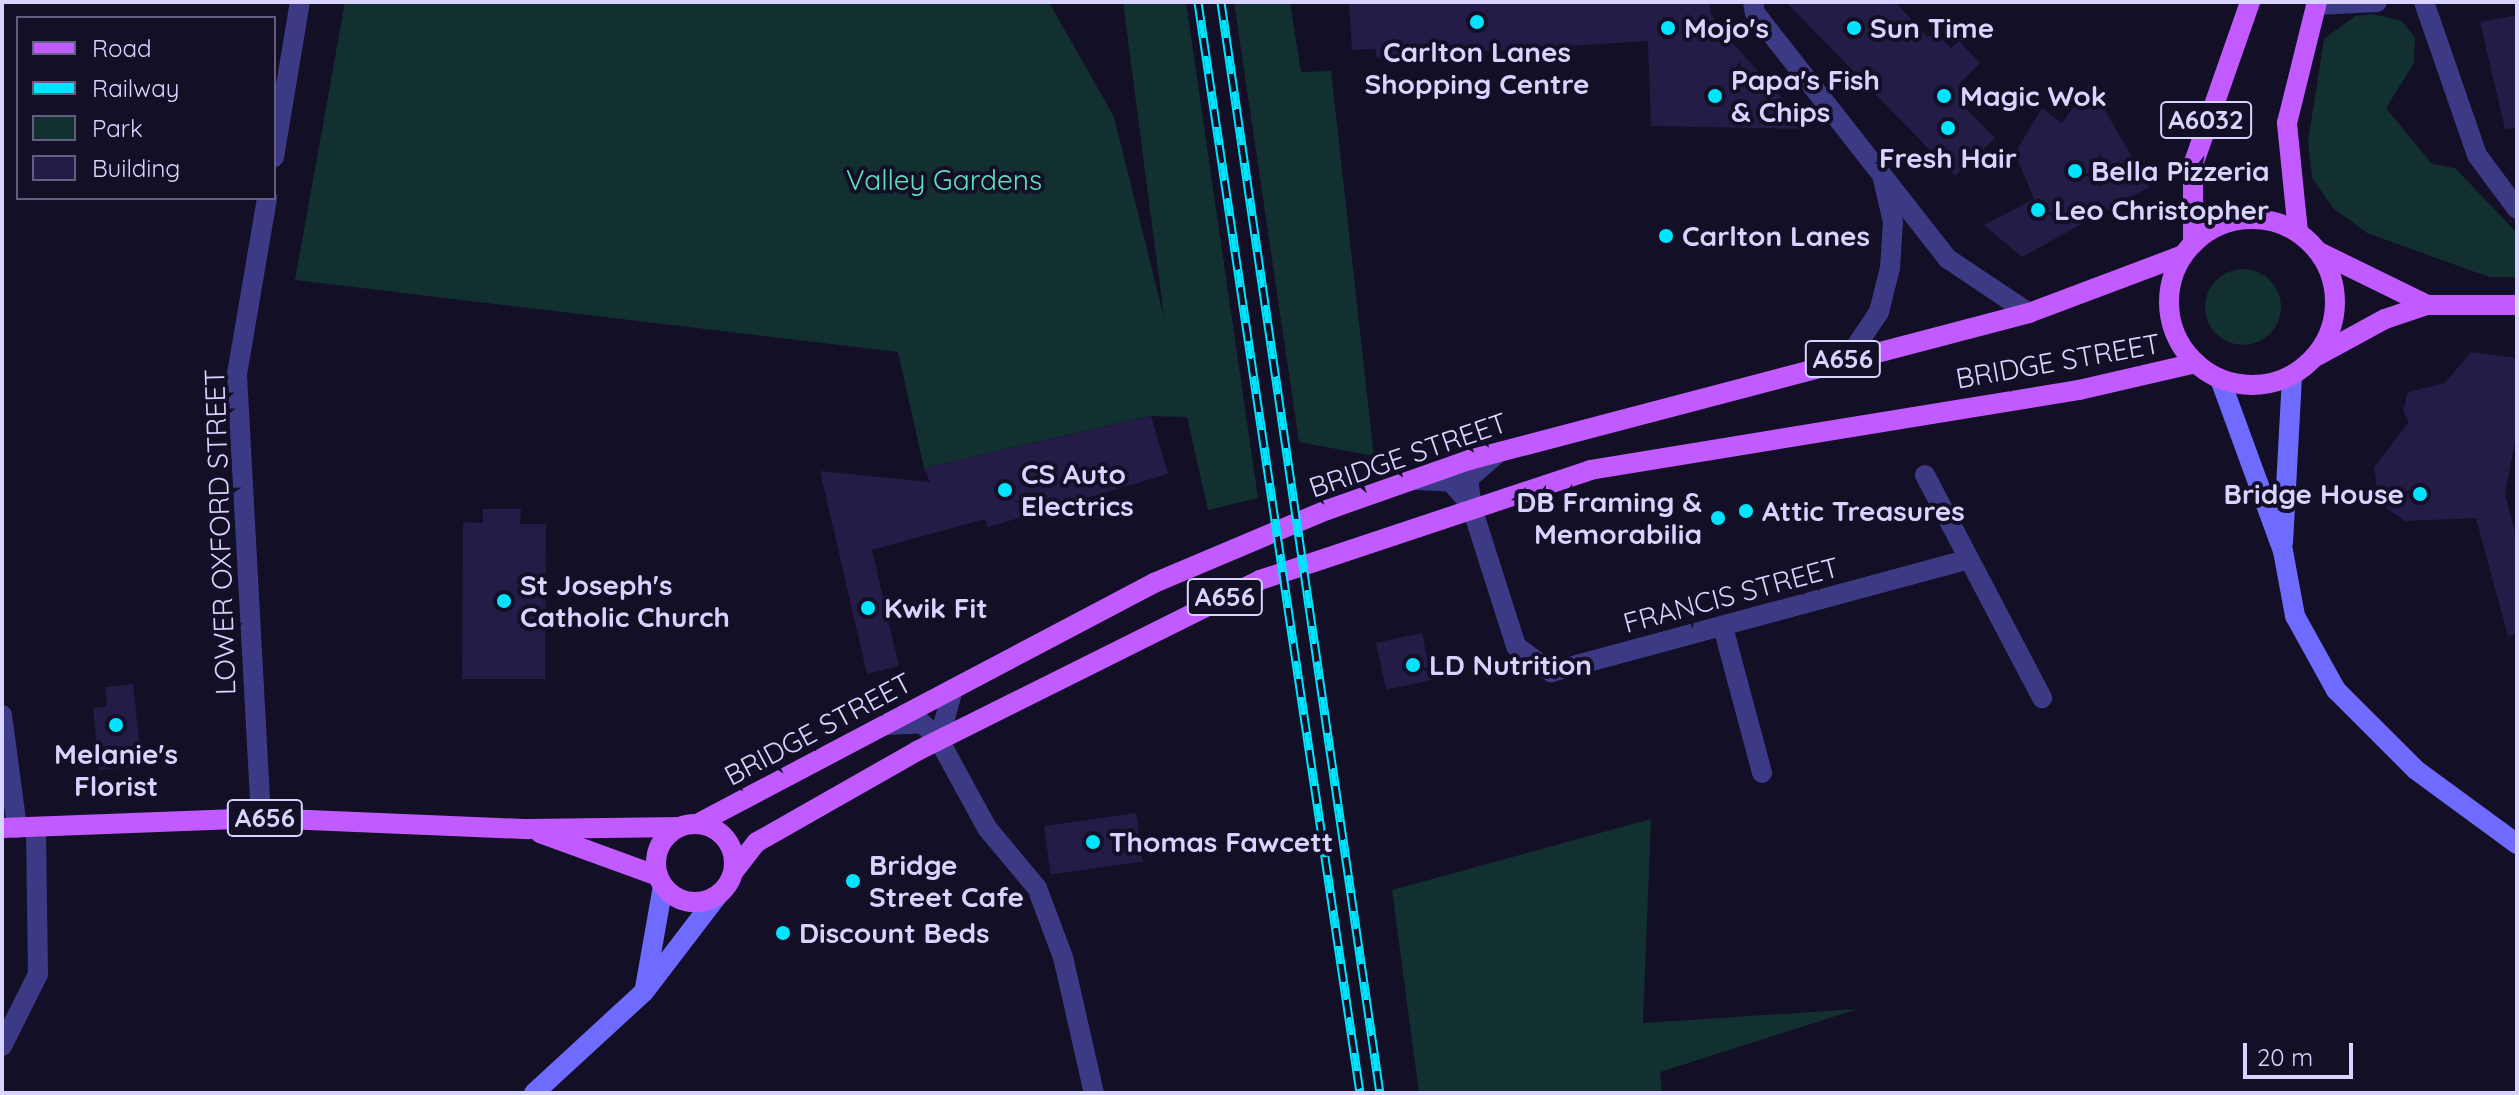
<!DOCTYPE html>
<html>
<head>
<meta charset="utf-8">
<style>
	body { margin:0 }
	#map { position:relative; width:2519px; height:1095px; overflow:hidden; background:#130f26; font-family:Quicksand,sans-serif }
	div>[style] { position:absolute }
	.green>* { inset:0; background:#12302f }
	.round { border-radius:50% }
	.building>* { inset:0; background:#241b47; transform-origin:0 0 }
	.street>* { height:20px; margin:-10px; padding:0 10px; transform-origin:10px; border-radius:10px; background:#3d3a85 }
	.secondary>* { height:20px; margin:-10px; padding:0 10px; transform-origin:10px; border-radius:10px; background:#6f6bff }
	.primary>* { height:20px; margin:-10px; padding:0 10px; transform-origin:10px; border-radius:10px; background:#c25bff }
	.primary>.ring { margin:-10px; padding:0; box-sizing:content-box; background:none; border:20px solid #c25bff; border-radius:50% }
	.rail>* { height:9px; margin-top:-4.5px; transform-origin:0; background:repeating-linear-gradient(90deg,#130f26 0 18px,#00e5ff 0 36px); box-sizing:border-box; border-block:2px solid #00e5ff }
	.dots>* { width:22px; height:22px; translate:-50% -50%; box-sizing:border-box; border:4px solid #130f26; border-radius:50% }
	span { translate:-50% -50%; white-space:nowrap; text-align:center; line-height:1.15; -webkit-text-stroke:8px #130f26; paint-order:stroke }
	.shield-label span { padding:2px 6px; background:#130f26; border:2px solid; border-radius:6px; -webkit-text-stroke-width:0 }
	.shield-label { font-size:26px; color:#d9d4ff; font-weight:700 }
	.poi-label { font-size:28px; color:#d9d4ff; font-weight:700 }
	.left { translate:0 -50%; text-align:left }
	.right { translate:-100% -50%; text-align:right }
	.park-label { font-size:28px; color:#5fe0c0 }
	.street-label { font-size:28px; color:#d9d4ff }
	.frame { position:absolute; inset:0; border:4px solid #d9d4ff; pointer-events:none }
	.legend { position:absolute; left:16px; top:16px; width:260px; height:184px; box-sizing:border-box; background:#130f26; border:2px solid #625e7d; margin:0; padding:10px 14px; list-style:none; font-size:24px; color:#d9d4ff }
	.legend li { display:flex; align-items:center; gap:16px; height:40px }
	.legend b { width:40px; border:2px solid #625e7d }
	.scale { position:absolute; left:2243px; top:1043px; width:110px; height:36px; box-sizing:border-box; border:4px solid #d9d4ff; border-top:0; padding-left:10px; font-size:24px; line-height:28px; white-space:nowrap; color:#d9d4ff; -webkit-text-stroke:6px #130f26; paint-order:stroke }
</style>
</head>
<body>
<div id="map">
	<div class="green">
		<div style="clip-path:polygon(345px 2px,1049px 2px,1114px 117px,1164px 317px,1123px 2px,1186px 2px,1258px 498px,1208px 510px,1187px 417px,1150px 416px,924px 468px,898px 352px,295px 280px)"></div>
		<div style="clip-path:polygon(1234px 2px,1290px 2px,1301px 72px,1331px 71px,1374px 456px,1299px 442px)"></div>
		<div style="clip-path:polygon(2372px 14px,2402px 21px,2415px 38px,2414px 63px,2386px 108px,2432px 164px,2455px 168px,2517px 233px,2517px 277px,2489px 277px,2367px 233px,2333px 208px,2312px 178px,2308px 142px,2324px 39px,2355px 16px)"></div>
		<div class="round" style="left:2205px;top:269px;width:76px;height:76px"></div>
		<div style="clip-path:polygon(1651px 819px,1643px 1023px,1858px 1009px,1660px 1072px,1662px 1093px,1419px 1093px,1392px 890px)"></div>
	</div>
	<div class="building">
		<div style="clip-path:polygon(1349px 2px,1710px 2px,1711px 14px,1731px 41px,1810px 129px,1651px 126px,1648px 41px,1377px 58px,1375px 49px,1352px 50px)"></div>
		<div style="clip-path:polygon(1786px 2px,1895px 2px,1928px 37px,1934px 31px,1951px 48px,1959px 41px,1980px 63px,1960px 83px,1969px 92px,1959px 101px,1995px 138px,1955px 176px)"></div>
		<div style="clip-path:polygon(2517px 15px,2517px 128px,2505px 129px,2480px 22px)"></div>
		<div style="clip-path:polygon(2090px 84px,2149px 187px,2022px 257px,1984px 225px,2034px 199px,2015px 153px,2042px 108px,2062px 123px)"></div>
		<div style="clip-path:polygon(2471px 352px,2517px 358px,2517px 431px,2505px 494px,2517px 540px,2517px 634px,2508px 636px,2476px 518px,2405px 521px,2379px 503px,2374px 467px,2409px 422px,2403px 411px,2408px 392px,2445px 383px)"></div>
		<div style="clip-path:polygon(1151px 416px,1168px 474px,988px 527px,985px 519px,872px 550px,899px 666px,867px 674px,820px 471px,930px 482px,924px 468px)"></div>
		<div style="clip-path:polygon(483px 509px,521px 509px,520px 524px,546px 524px,545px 679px,462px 679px,463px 522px,483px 523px)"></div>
		<div style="left:1422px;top:633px;width:48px;height:47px;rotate:78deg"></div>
		<div style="clip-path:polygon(133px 684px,142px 766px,99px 770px,93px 708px,107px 706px,105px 687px)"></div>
		<div style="left:1136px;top:813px;width:49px;height:93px;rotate:82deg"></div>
	</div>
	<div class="street">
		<div style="left:1753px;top:2px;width:11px;rotate:80deg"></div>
		<div style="left:1755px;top:13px;width:313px;rotate:51.9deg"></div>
		<div style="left:1948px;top:259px;width:97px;rotate:33.7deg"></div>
		<div style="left:2424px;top:2px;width:162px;rotate:70.9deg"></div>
		<div style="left:2477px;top:155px;width:67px;rotate:53.5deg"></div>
		<div style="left:2317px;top:5px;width:60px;rotate:-2.9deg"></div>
		<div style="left:274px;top:157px;width:157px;rotate:-80.5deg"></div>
		<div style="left:1848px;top:358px;width:55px;rotate:-56deg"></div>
		<div style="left:1879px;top:312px;width:45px;rotate:-76deg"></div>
		<div style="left:1890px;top:268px;width:46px;rotate:-86.3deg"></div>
		<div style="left:1893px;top:222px;width:44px;rotate:-103.1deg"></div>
		<div style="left:1498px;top:453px;width:40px;rotate:139deg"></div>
		<div style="left:1468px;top:479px;width:29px;rotate:82deg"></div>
		<div style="left:1472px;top:508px;width:145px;rotate:72.3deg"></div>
		<div style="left:1516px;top:646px;width:44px;rotate:36.6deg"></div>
		<div style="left:1551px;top:672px;width:433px;rotate:-15.1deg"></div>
		<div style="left:1925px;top:475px;width:252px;rotate:62.3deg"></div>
		<div style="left:1417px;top:480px;width:34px;rotate:3deg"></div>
		<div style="left:1451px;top:482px;width:29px;rotate:49deg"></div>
		<div style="left:1723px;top:627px;width:151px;rotate:75deg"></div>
		<div style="left:2px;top:715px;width:114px;rotate:82.4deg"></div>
		<div style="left:887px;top:725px;width:35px;rotate:-3deg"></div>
		<div style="left:922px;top:723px;width:24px;rotate:45deg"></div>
		<div style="left:939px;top:740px;width:100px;rotate:61.4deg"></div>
		<div style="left:987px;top:828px;width:78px;rotate:50.2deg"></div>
		<div style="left:1037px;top:888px;width:74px;rotate:69.4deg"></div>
		<div style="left:1063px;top:957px;width:139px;rotate:77.2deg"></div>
		<div style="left:939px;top:740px;width:53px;rotate:-74.6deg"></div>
		<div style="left:261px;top:818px;width:445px;rotate:-93.1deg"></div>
		<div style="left:237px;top:374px;width:179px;rotate:-80.3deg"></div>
		<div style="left:2px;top:1046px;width:80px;rotate:-63.4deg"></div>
		<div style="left:38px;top:974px;width:146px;rotate:-90.8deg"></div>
	</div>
	<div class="secondary">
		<div style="left:2220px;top:379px;width:183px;rotate:69.9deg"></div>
		<div style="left:2283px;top:551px;width:66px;rotate:79.5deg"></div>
		<div style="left:2295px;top:616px;width:85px;rotate:61deg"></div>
		<div style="left:2336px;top:690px;width:113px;rotate:45deg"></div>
		<div style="left:2416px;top:770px;width:125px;rotate:36.2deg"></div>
		<div style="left:2283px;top:543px;width:167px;rotate:-86.9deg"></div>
		<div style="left:645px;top:988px;width:104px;rotate:-80deg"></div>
		<div style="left:534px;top:1093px;width:149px;rotate:-42.6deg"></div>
		<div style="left:644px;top:992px;width:123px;rotate:-52.6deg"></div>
	</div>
	<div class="primary">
		<div class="ring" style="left:2169px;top:219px;width:146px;height:146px"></div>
		<div style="left:2298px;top:232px;width:110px;rotate:-95.8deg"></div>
		<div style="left:2287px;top:123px;width:125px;rotate:-76.1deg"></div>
		<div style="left:2193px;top:244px;width:79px;rotate:-90deg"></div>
		<div style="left:2193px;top:165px;width:173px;rotate:-70.7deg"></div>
		<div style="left:2319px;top:252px;width:120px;rotate:26.1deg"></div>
		<div style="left:2317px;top:356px;width:77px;rotate:-28.6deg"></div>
		<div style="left:2385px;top:319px;width:44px;rotate:-18.4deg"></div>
		<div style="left:2427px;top:305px;width:90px"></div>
		<div style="left:697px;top:824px;width:517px;rotate:-27.81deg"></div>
		<div style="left:1154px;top:583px;width:188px;rotate:-22.9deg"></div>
		<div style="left:1327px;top:510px;width:151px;rotate:-19.4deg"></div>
		<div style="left:1469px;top:460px;width:579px;rotate:-14.71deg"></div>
		<div style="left:2029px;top:313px;width:165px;rotate:-20.6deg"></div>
		<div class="ring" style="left:656px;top:824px;width:58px;height:58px"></div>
		<div style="left:2px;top:828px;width:259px;rotate:-2.2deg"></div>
		<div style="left:261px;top:818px;width:268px;rotate:2.4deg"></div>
		<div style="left:529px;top:829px;width:151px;rotate:-0.8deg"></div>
		<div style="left:540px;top:833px;width:126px;rotate:20deg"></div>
		<div style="left:734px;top:871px;width:37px;rotate:-52deg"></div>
		<div style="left:757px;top:842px;width:184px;rotate:-29.6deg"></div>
		<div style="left:917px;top:751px;width:383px;rotate:-26.5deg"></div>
		<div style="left:1260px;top:580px;width:348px;rotate:-18.4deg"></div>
		<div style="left:1590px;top:470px;width:496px;rotate:-9.3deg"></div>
		<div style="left:2079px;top:390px;width:120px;rotate:-13deg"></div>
	</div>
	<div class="rail">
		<div style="left:1198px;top:2px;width:1103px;rotate:81.55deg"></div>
		<div style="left:1221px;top:2px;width:1103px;rotate:81.71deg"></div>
	</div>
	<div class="dots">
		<div style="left:1477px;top:22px;background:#00e5ff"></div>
		<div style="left:1668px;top:28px;background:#00e5ff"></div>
		<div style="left:1854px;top:28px;background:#00e5ff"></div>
		<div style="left:1715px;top:96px;background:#00e5ff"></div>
		<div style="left:1944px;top:96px;background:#00e5ff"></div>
		<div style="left:1948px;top:128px;background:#00e5ff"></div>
		<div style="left:2075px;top:171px;background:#00e5ff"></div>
		<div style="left:2038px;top:210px;background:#00e5ff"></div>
		<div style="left:1666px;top:236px;background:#00e5ff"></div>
		<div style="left:1005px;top:490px;background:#00e5ff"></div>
		<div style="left:2420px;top:494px;background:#00e5ff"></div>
		<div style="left:1746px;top:511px;background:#00e5ff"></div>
		<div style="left:1718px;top:518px;background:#00e5ff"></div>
		<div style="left:504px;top:601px;background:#00e5ff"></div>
		<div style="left:868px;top:608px;background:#00e5ff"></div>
		<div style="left:1413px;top:665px;background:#00e5ff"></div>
		<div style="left:116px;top:725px;background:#00e5ff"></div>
		<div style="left:1093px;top:842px;background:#00e5ff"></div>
		<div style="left:853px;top:881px;background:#00e5ff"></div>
		<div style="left:783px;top:933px;background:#00e5ff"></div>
	</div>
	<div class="shield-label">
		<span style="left:2206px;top:120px">A6032</span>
		<span style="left:1843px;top:359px">A656</span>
		<span style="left:1225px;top:597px">A656</span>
		<span style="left:265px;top:818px">A656</span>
	</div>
	<div class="poi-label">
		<span class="left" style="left:1684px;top:28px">Mojo's</span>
		<span class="left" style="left:1870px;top:28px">Sun Time</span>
		<span style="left:1477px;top:68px">Carlton Lanes<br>Shopping Centre</span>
		<span class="left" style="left:1731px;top:96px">Papa's Fish<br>&amp; Chips</span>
		<span class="left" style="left:1960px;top:96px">Magic Wok</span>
		<span style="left:1948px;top:158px">Fresh Hair</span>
		<span class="left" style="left:2091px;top:171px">Bella Pizzeria</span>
		<span class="left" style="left:2054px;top:210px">Leo Christopher</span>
		<span class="left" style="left:1682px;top:236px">Carlton Lanes</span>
		<span class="left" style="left:1021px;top:490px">CS Auto<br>Electrics</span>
		<span class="right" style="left:2404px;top:494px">Bridge House</span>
		<span class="right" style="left:1702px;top:518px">DB Framing &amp;<br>Memorabilia</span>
		<span class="left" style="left:1762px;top:511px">Attic Treasures</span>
		<span class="left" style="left:520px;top:601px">St Joseph's<br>Catholic Church</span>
		<span class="left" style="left:884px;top:608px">Kwik Fit</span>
		<span class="left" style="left:1429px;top:665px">LD Nutrition</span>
		<span style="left:116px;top:770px">Melanie's<br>Florist</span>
		<span class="left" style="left:1109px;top:842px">Thomas Fawcett</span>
		<span class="left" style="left:869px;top:881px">Bridge<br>Street Cafe</span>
		<span class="left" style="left:799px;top:933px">Discount Beds</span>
	</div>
	<div class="park-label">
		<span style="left:944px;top:180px">Valley Gardens</span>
	</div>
	<div class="street-label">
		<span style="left:2058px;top:361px;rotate:-10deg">BRIDGE STREET</span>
		<span style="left:1408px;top:455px;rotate:-19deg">BRIDGE STREET</span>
		<span style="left:220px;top:532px;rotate:-92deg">LOWER OXFORD STREET</span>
		<span style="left:1731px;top:595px;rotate:-15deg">FRANCIS STREET</span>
		<span style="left:818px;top:729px;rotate:-28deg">BRIDGE STREET</span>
	</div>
	<div class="frame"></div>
	<ul class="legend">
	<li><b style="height:10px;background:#c25bff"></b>Road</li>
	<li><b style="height:10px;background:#00e5ff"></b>Railway</li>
	<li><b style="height:22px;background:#12302f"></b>Park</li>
	<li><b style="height:22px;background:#241b47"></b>Building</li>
	</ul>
	<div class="scale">20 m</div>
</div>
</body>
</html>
